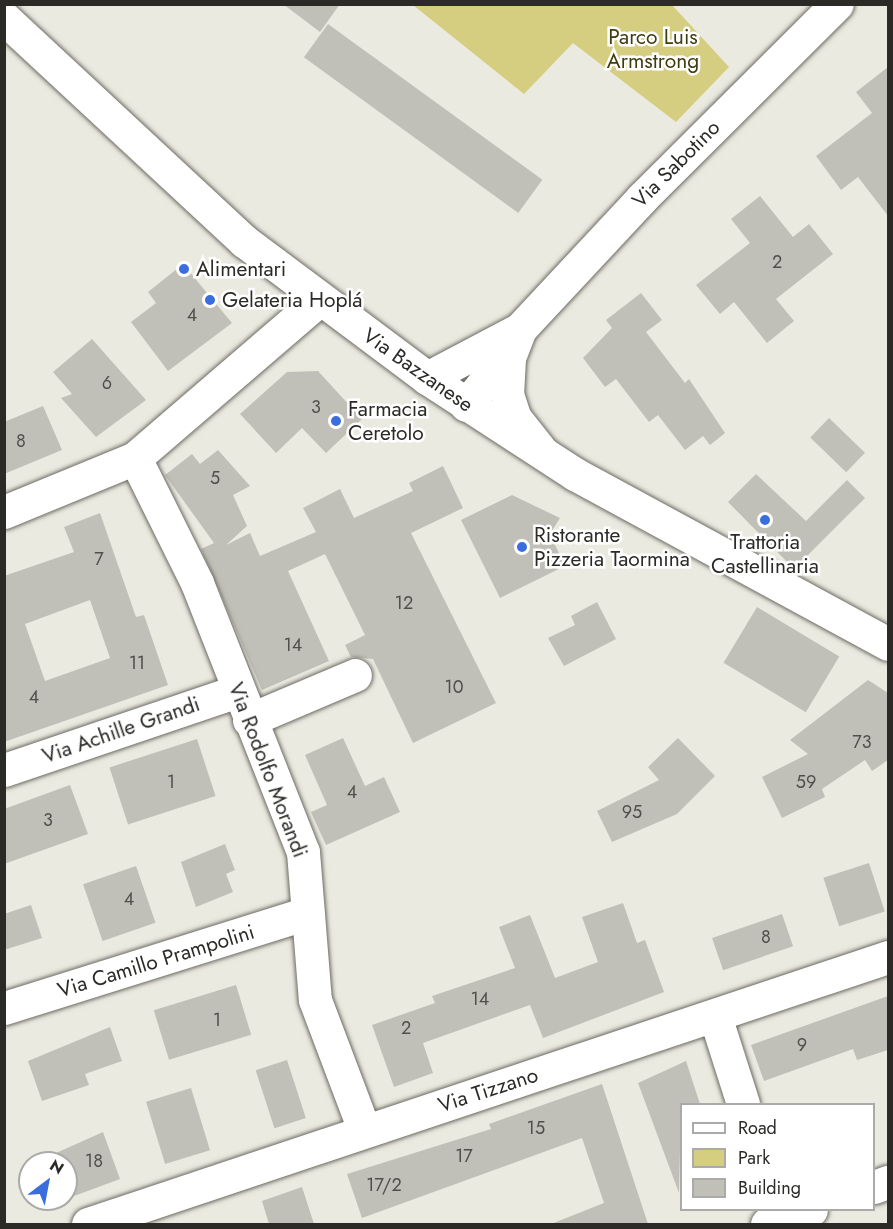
<!DOCTYPE html>
<html>
<head>
<meta charset="utf-8">
<style>
	body { margin:0 }
	#map { position:relative; width:893px; height:1229px; overflow:hidden; background:#ebeae1; font-family:Jost,sans-serif }
	div>[style] { position:absolute }
	.green>* { inset:0; background:#d5cd80 }
	.building>* { inset:0; background:#c1c0b8; transform-origin:0 0 }
	.roads { filter:drop-shadow(0 0 2px #6c6b63) drop-shadow(0 0 2px #6c6b63) }
	.minor>* { height:33px; margin:-16.5px; padding:0 16.5px; transform-origin:16.5px; border-radius:16.5px; background:#fff }
	.major>* { height:33px; margin:-16.5px; padding:0 16.5px; transform-origin:16.5px; border-radius:16.5px; background:#fff }
	.dots>* { width:16px; height:16px; translate:-50% -50%; box-sizing:border-box; border:3px solid #fff; border-radius:50% }
	span { translate:-50% -50%; white-space:nowrap; text-align:center; line-height:1.15; -webkit-text-stroke:5px #fff; paint-order:stroke }
	.number-label { font-size:18px; color:#50504b }
	.number-label span { -webkit-text-stroke-width:0 }
	.park-label { font-size:21px; color:#413c0f }
	.street-label { font-size:21px; color:#2b2a27 }
	.poi-label { font-size:21px; color:#2b2a27 }
	.left { translate:0 -50%; text-align:left }
	.frame { position:absolute; inset:0; border:6px solid #2b2a27; pointer-events:none }
	.legend { position:absolute; left:680px; top:1103px; width:195px; height:108px; box-sizing:border-box; background:#fff; border:2px solid #aaaaa9; margin:0; padding:8px 10px; list-style:none; font-size:18px; color:#2b2a27 }
	.legend li { display:flex; align-items:center; gap:12px; height:30px }
	.legend b { width:30px; border:2px solid #aaaaa9 }
	.north { position:absolute; left:18px; top:1151px; width:60px; height:60px; box-sizing:border-box; background:#fff; border:2px solid #aaaaa9; border-radius:50%; rotate:32deg; font-size:16px; font-weight:700; line-height:24px; text-align:center; color:#2b2a27 }
	.north::after { content:''; display:block; margin:auto; width:21px; height:27px; background:#3a6ede; clip-path:polygon(50% 0,100% 100%,50% 72%,0 100%) }
</style>
</head>
<body>
<div id="map">
	<div class="green">
		<div style="clip-path:polygon(413px 5px,672px 5px,729px 67px,676px 122px,573px 43px,524px 94px)"></div>
	</div>
	<div class="building">
		<div style="clip-path:polygon(283px 4px,340px 4px,320px 32px)"></div>
		<div style="left:328px;top:24px;width:265px;height:41px;rotate:36deg"></div>
		<div style="clip-path:polygon(888px 67px,888px 216px,858px 177px,841px 190px,816px 156px,872px 113px,856px 92px)"></div>
		<div style="clip-path:polygon(760px 196px,793px 237px,809px 224px,833px 254px,776px 299px,794px 321px,767px 343px,734px 302px,720px 314px,696px 285px,750px 243px,731px 219px)"></div>
		<div style="clip-path:polygon(183px 264px,232px 323px,168px 371px,131px 322px,156px 303px,148px 292px)"></div>
		<div style="clip-path:polygon(641px 293px,662px 320px,646px 332px,685px 383px,689px 379px,725px 433px,710px 445px,703px 436px,685px 450px,658px 415px,649px 422px,616px 379px,605px 387px,583px 358px,612px 328px,606px 320px)"></div>
		<div style="clip-path:polygon(92px 339px,146px 400px,96px 437px,61px 398px,72px 394px,53px 372px)"></div>
		<div style="clip-path:polygon(318px 371px,362px 419px,326px 453px,302px 428px,276px 453px,240px 414px,287px 372px)"></div>
		<div style="clip-path:polygon(43px 406px,62px 450px,4px 474px,4px 422px)"></div>
		<div style="left:829px;top:418px;width:50px;height:27px;rotate:44deg"></div>
		<div style="clip-path:polygon(218px 450px,250px 486px,233px 495px,247px 526px,226px 545px,250px 533px,260px 556px,316px 532px,303px 508px,340px 489px,354px 518px,413px 491px,409px 483px,443px 466px,463px 508px,411px 533px,496px 703px,413px 743px,373px 659px,351px 657px,345px 645px,365px 635px,325px 554px,288px 571px,329px 661px,262px 690px,201px 549px,214px 543px,165px 475px,192px 454px,200px 464px)"></div>
		<div style="clip-path:polygon(756px 474px,806px 521px,847px 480px,865px 498px,794px 569px,728px 502px)"></div>
		<div style="clip-path:polygon(512px 495px,560px 518px,550px 534px,565px 566px,500px 598px,461px 520px)"></div>
		<div style="clip-path:polygon(evenodd,100px 513px,136px 617px,144px 615px,168px 685px,4px 742px,4px 576px,74px 552px,64px 527px,100px 513px,90px 600px,110px 658px,45px 681px,25px 624px,90px 600px)"></div>
		<div style="clip-path:polygon(597px 602px,616px 639px,564px 666px,548px 638px,575px 625px,571px 616px)"></div>
		<div style="left:757px;top:607px;width:96px;height:65px;rotate:31deg"></div>
		<div style="clip-path:polygon(868px 680px,888px 693px,888px 760px,872px 771px,865px 760px,822px 789px,825px 797px,782px 818px,762px 777px,808px 754px,790px 740px)"></div>
		<div style="clip-path:polygon(343px 738px,365px 786px,384px 777px,400px 812px,326px 845px,311px 812px,327px 805px,305px 755px)"></div>
		<div style="clip-path:polygon(678px 738px,715px 776px,677px 814px,612px 842px,597px 811px,659px 780px,648px 767px)"></div>
		<div style="left:197px;top:739px;width:60px;height:92px;rotate:72deg"></div>
		<div style="clip-path:polygon(70px 785px,88px 834px,4px 864px,4px 809px)"></div>
		<div style="clip-path:polygon(225px 844px,235px 870px,226px 874px,233px 892px,196px 907px,181px 862px)"></div>
		<div style="left:869px;top:863px;width:51px;height:48px;rotate:72deg"></div>
		<div style="left:136px;top:866px;width:60px;height:56px;rotate:71deg"></div>
		<div style="clip-path:polygon(623px 903px,637px 943px,645px 940px,664px 992px,543px 1038px,530px 1005px,468px 1027px,423px 1043px,433px 1073px,394px 1087px,372px 1025px,435px 1003px,432px 996px,515px 968px,499px 927px,530px 915px,555px 978px,598px 962px,582px 917px)"></div>
		<div style="clip-path:polygon(31px 905px,42px 938px,4px 950px,4px 914px)"></div>
		<div style="left:782px;top:914px;width:34px;height:74px;rotate:71deg"></div>
		<div style="left:236px;top:985px;width:52px;height:86px;rotate:73deg"></div>
		<div style="clip-path:polygon(888px 996px,888px 1050px,857px 1060px,853px 1049px,764px 1081px,751px 1045px)"></div>
		<div style="clip-path:polygon(110px 1027px,122px 1061px,85px 1074px,89px 1085px,42px 1101px,28px 1061px)"></div>
		<div style="left:287px;top:1060px;width:61px;height:33px;rotate:72deg"></div>
		<div style="clip-path:polygon(686px 1061px,700px 1104px,681px 1104px,679px 1193px,638px 1083px)"></div>
		<div style="clip-path:polygon(602px 1084px,648px 1224px,551px 1224px,604px 1203px,582px 1138px,362px 1218px,347px 1174px,491px 1129px,489px 1124px)"></div>
		<div style="left:191px;top:1088px;width:65px;height:47px;rotate:73deg"></div>
		<div style="clip-path:polygon(103px 1132px,120px 1179px,66px 1199px,66px 1163px,47px 1163px,45px 1158px)"></div>
		<div style="clip-path:polygon(302px 1187px,314px 1224px,269px 1224px,262px 1201px)"></div>
	</div>
	<div class="roads">
		<div class="minor">
			<div style="left:520px;top:329px;width:179px;rotate:-47deg"></div>
			<div style="left:642px;top:198px;width:275px;rotate:-44.9deg"></div>
			<div style="left:427px;top:378px;width:105px;rotate:-27.8deg"></div>
			<div style="left:520px;top:329px;width:31px;rotate:111deg"></div>
			<div style="left:509px;top:358px;width:36px;rotate:93deg"></div>
			<div style="left:507px;top:394px;width:25px;rotate:72deg"></div>
			<div style="left:515px;top:418px;width:43px;rotate:51.5deg"></div>
			<div style="left:466px;top:405px;width:73px;rotate:-51.1deg"></div>
			<div style="left:135px;top:458px;width:140px;rotate:63.6deg"></div>
			<div style="left:197px;top:583px;width:289px;rotate:68.5deg"></div>
			<div style="left:303px;top:852px;width:148px;rotate:85.4deg"></div>
			<div style="left:315px;top:1000px;width:139px;rotate:69.3deg"></div>
			<div style="left:4px;top:512px;width:142px;rotate:-22.4deg"></div>
			<div style="left:135px;top:458px;width:243px;rotate:-40.7deg"></div>
			<div style="left:249px;top:720px;width:115px;rotate:-23deg"></div>
			<div style="left:4px;top:770px;width:246px;rotate:-18.7deg"></div>
			<div style="left:4px;top:1008px;width:318px;rotate:-17.4deg"></div>
			<div style="left:715px;top:1016px;width:92px;rotate:72.3deg"></div>
			<div style="left:874px;top:1187px;width:15px;rotate:-20deg"></div>
			<div style="left:88px;top:1224px;width:843px;rotate:-18.46deg"></div>
			<div style="left:767px;top:1224px;width:46px;rotate:-17.7deg"></div>
		</div>
		<div class="major">
			<div style="left:4px;top:18px;width:328px;rotate:42.9deg"></div>
			<div style="left:244px;top:241px;width:229px;rotate:36.8deg"></div>
			<div style="left:427px;top:378px;width:176px;rotate:33deg"></div>
			<div style="left:575px;top:474px;width:356px;rotate:28.5deg"></div>
		</div>
	</div>
	<div class="dots">
		<div style="left:184px;top:269px;background:#3a6ede"></div>
		<div style="left:210px;top:300px;background:#3a6ede"></div>
		<div style="left:336px;top:421px;background:#3a6ede"></div>
		<div style="left:765px;top:520px;background:#3a6ede"></div>
		<div style="left:522px;top:547px;background:#3a6ede"></div>
	</div>
	<div class="number-label">
		<span style="left:777px;top:262px">2</span>
		<span style="left:192px;top:315px">4</span>
		<span style="left:107px;top:383px">6</span>
		<span style="left:316px;top:407px">3</span>
		<span style="left:21px;top:441px">8</span>
		<span style="left:215px;top:478px">5</span>
		<span style="left:99px;top:559px">7</span>
		<span style="left:404px;top:603px">12</span>
		<span style="left:293px;top:645px">14</span>
		<span style="left:137px;top:663px">11</span>
		<span style="left:454px;top:687px">10</span>
		<span style="left:34px;top:697px">4</span>
		<span style="left:862px;top:742px">73</span>
		<span style="left:171px;top:782px">1</span>
		<span style="left:806px;top:782px">59</span>
		<span style="left:352px;top:792px">4</span>
		<span style="left:632px;top:812px">95</span>
		<span style="left:48px;top:820px">3</span>
		<span style="left:129px;top:899px">4</span>
		<span style="left:766px;top:937px">8</span>
		<span style="left:480px;top:999px">14</span>
		<span style="left:217px;top:1020px">1</span>
		<span style="left:406px;top:1028px">2</span>
		<span style="left:802px;top:1045px">9</span>
		<span style="left:536px;top:1128px">15</span>
		<span style="left:464px;top:1156px">17</span>
		<span style="left:94px;top:1161px">18</span>
		<span style="left:384px;top:1185px">17/2</span>
	</div>
	<div class="park-label">
		<span style="left:653px;top:49px">Parco Luis<br>Armstrong</span>
	</div>
	<div class="street-label">
		<span style="left:676px;top:164px;rotate:-45deg">Via Sabotino</span>
		<span style="left:418px;top:370px;rotate:35deg">Via Bazzanese</span>
		<span style="left:121px;top:730px;rotate:-19deg">Via Achille Grandi</span>
		<span style="left:268px;top:770px;rotate:69deg">Via Rodolfo Morandi</span>
		<span style="left:156px;top:961px;rotate:-17deg">Via Camillo Prampolini</span>
		<span style="left:488px;top:1090px;rotate:-18deg">Via Tizzano</span>
	</div>
	<div class="poi-label">
		<span class="left" style="left:196px;top:269px">Alimentari</span>
		<span class="left" style="left:222px;top:300px">Gelateria Hoplá</span>
		<span class="left" style="left:348px;top:421px">Farmacia<br>Ceretolo</span>
		<span class="left" style="left:534px;top:547px">Ristorante<br>Pizzeria Taormina</span>
		<span style="left:765px;top:554px">Trattoria<br>Castellinaria</span>
	</div>
	<div class="frame"></div>
	<ul class="legend">
	<li><b style="height:8px;background:#fff"></b>Road</li>
	<li><b style="height:16px;background:#d5cd80"></b>Park</li>
	<li><b style="height:16px;background:#c1c0b8"></b>Building</li>
	</ul>
	<div class="north">N</div>
</div>
</body>
</html>
